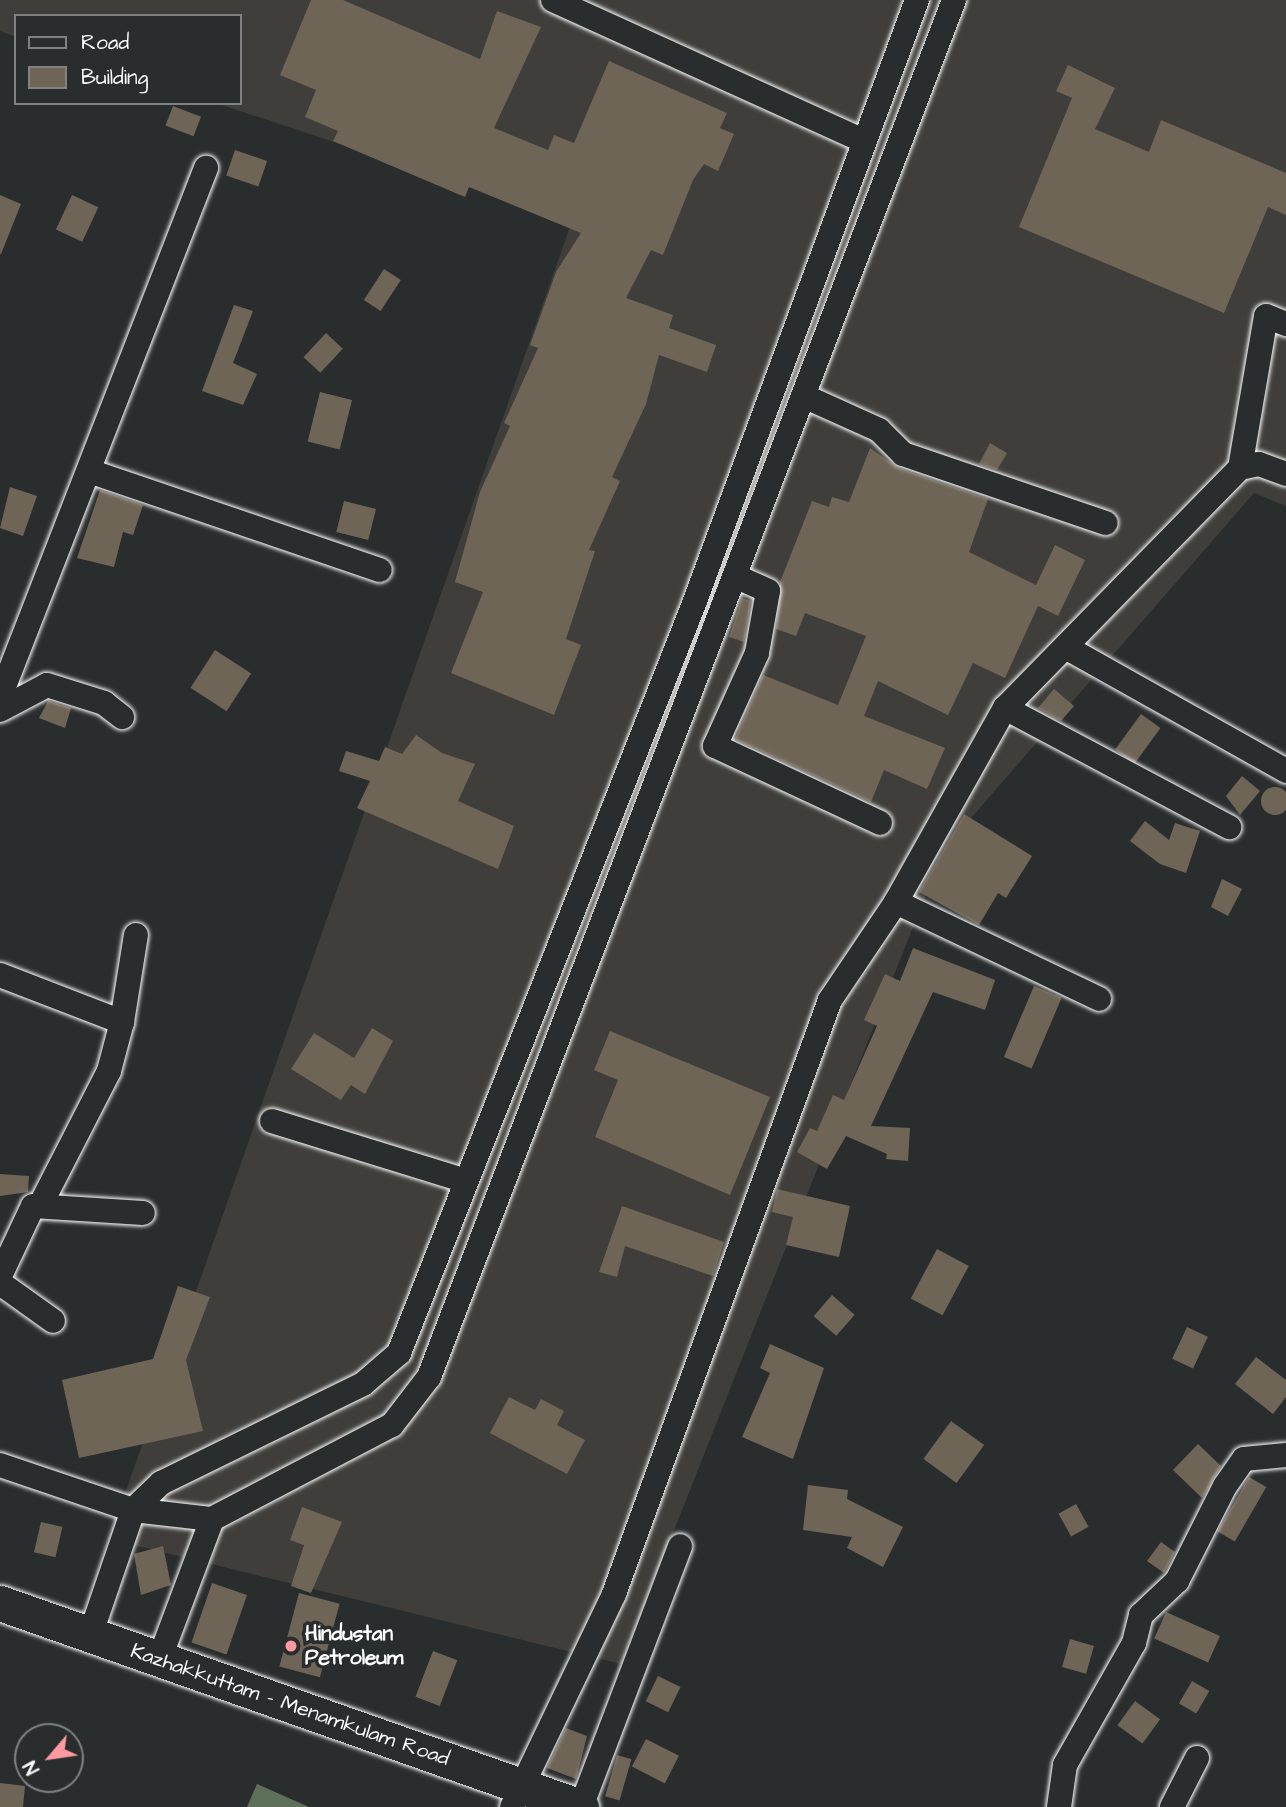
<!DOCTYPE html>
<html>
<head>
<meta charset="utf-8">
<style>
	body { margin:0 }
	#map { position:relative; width:1286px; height:1807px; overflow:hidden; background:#2a2d2e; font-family:"Architects Daughter",sans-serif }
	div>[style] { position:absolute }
	.built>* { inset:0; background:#3f3e3a }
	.green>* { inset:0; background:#5e7059 }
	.building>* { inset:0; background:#6f6556; transform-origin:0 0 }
	.round { border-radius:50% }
	.roads { filter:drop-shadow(0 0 2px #fff) drop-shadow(0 0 2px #fff) }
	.street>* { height:24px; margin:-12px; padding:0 12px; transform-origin:12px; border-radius:12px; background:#2a2d2e }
	.secondary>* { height:35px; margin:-17.5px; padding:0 17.5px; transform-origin:17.5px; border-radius:17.5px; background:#2a2d2e }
	.dots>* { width:19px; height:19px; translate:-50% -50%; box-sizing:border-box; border:4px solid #2a2d2e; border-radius:50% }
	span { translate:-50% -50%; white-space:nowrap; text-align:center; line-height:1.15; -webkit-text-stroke:7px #2a2d2e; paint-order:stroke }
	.poi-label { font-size:21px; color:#fff; font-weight:700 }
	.left { translate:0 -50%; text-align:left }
	.street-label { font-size:21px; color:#fff }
	.legend { position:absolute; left:14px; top:14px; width:228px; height:91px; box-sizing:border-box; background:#2a2d2e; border:2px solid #7f8182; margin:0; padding:9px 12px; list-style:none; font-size:21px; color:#fff }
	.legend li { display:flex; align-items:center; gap:14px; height:35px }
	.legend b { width:35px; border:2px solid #7f8182 }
	.north { position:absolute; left:14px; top:1723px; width:70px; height:70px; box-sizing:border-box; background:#2a2d2e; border:2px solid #7f8182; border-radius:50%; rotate:241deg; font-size:19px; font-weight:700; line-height:28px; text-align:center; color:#fff }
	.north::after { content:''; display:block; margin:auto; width:24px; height:32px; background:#ff9aa2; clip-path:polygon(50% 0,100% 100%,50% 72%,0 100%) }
</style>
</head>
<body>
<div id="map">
	<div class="built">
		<div style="clip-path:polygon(0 0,1286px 0,1286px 506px,1254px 493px,944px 849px,621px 1664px,109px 1539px,572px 221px,216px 103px,240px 103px,240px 16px,16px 16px,16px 37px,0 31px)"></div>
	</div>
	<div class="green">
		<div style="clip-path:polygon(257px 1784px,309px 1807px,247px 1807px)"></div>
	</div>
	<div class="building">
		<div style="clip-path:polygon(311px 0,343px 0,480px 59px,497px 11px,541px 27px,494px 128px,548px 150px,554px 135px,574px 143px,609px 61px,727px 113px,720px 128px,734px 134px,718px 171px,704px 164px,693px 180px,663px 255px,651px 250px,626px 298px,673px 315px,669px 328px,716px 345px,707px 372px,659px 355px,646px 404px,612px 477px,620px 481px,589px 550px,595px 551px,566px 639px,581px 645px,554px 715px,451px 673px,483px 592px,455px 582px,480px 492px,510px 426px,504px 423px,538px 348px,530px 345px,556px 272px,581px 233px,469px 187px,465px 197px,333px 141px,338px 131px,305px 117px,316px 90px,280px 75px)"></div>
		<div style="clip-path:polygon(1068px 65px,1115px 88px,1095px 129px,1149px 152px,1161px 120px,1286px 173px,1286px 215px,1268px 207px,1224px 313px,1019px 227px,1072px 98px,1056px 91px)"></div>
		<div style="left:173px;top:106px;width:30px;height:21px;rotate:21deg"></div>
		<div style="left:235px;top:150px;width:34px;height:27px;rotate:19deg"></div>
		<div style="clip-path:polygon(0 195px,21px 204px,1px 254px,0 254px)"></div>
		<div style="left:72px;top:195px;width:29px;height:38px;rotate:25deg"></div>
		<div style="left:384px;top:269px;width:20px;height:37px;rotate:33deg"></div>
		<div style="clip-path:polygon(234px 305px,253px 311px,233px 363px,257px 374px,243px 405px,202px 391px)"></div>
		<div style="left:326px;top:333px;width:23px;height:33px;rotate:43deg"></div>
		<div style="left:320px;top:392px;width:33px;height:51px;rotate:14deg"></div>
		<div style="clip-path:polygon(990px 443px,1007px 453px,997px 470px,979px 464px)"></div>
		<div style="clip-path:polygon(870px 448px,898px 468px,988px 499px,969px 552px,1036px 585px,1055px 545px,1085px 560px,1058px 616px,1038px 606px,1005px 678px,973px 663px,948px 715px,878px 681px,864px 716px,945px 748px,927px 789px,884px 770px,871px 802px,735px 739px,763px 675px,838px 705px,866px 636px,805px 613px,796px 636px,776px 629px,780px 582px,812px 501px,829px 507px,832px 497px,849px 502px)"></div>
		<div style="clip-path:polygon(10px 487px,37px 496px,23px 536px,0 528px)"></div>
		<div style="clip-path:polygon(100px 490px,143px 505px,133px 535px,123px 532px,114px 567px,77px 558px)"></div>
		<div style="left:344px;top:501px;width:33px;height:32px;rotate:14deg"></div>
		<div style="clip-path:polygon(742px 598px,751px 601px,744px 642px,729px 637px)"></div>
		<div style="left:215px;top:650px;width:43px;height:45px;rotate:33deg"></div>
		<div style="clip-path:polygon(1054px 689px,1074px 706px,1061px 721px,1038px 708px)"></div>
		<div style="clip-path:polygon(48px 701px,71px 708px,65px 728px,39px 718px)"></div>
		<div style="left:1141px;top:714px;width:24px;height:44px;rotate:36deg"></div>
		<div style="clip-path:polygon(416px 735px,442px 753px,475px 764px,458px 801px,514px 826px,498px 869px,357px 808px,370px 781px,339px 771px,346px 751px,379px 761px,385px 747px,402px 754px)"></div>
		<div style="clip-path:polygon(1242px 776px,1260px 791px,1240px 815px,1226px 796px)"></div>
		<div class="round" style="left:1261px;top:787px;width:28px;height:28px"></div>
		<div style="clip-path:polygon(964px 814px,1032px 856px,1006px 898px,998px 893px,979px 925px,919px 892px)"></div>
		<div style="clip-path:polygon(1145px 821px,1169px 840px,1175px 823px,1200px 831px,1186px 873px,1160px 864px,1130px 841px)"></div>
		<div style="clip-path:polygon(1222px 879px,1242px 889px,1228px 916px,1211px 907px)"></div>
		<div style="clip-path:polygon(913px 948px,995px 980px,985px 1010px,933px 992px,871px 1126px,910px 1128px,908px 1161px,886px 1159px,887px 1154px,846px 1136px,827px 1169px,797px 1152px,810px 1128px,817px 1131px,833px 1095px,844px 1100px,877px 1026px,864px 1020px,885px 974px,900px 981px)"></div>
		<div style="left:1034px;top:986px;width:30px;height:77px;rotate:23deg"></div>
		<div style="clip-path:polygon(372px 1028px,393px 1041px,365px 1094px,351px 1085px,341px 1100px,291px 1069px,314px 1033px,354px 1058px)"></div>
		<div style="clip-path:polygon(610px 1031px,770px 1097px,730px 1195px,595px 1137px,618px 1080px,594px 1070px)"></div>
		<div style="clip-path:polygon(0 1174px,29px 1176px,28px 1192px,0 1196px)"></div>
		<div style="clip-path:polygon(777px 1189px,850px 1206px,839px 1257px,786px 1245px,793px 1217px,772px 1212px)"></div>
		<div style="clip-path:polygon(622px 1206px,724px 1242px,713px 1276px,625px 1246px,617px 1277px,599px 1272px)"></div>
		<div style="left:937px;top:1249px;width:36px;height:56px;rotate:28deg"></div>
		<div style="clip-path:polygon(178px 1286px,210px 1297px,186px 1360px,203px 1431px,79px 1458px,62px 1380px,153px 1359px)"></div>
		<div style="left:832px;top:1295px;width:30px;height:28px;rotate:41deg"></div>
		<div style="left:1187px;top:1327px;width:23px;height:35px;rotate:25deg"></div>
		<div style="clip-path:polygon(770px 1344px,824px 1368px,793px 1459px,742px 1437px,770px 1373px,760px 1368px)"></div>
		<div style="clip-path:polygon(1256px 1357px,1286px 1380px,1286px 1397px,1273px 1414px,1235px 1384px)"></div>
		<div style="clip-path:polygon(509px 1397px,535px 1410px,541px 1399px,564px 1411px,557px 1425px,585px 1440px,567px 1474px,490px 1433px)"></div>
		<div style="left:951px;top:1421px;width:41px;height:47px;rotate:36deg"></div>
		<div style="clip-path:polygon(1198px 1444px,1221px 1466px,1202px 1498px,1173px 1470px)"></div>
		<div style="left:1249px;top:1477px;width:20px;height:63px;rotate:30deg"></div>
		<div style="clip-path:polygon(808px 1485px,848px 1490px,847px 1499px,903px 1527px,883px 1567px,847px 1548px,852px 1537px,803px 1530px)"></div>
		<div style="left:1076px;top:1504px;width:26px;height:20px;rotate:61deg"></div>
		<div style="clip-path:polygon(302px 1507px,342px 1522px,311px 1593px,291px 1586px,304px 1545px,290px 1540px)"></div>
		<div style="left:41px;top:1522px;width:22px;height:31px;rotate:13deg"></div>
		<div style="clip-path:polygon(1161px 1542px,1175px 1552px,1164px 1573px,1147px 1561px)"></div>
		<div style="clip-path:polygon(163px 1546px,171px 1585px,141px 1595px,134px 1554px)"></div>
		<div style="left:212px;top:1583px;width:37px;height:63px;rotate:19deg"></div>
		<div style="left:299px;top:1593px;width:42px;height:76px;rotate:15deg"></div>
		<div style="left:1166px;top:1612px;width:59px;height:29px;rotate:24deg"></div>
		<div style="left:1070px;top:1639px;width:25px;height:29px;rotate:16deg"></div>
		<div style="left:433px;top:1651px;width:26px;height:49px;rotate:21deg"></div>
		<div style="left:658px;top:1676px;width:25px;height:28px;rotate:26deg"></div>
		<div style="left:1192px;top:1681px;width:20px;height:26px;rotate:30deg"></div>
		<div style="left:1135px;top:1701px;width:31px;height:30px;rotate:36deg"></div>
		<div style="clip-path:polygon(566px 1728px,587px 1736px,576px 1779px,547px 1768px)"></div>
		<div style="left:646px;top:1739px;width:37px;height:31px;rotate:27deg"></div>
		<div style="left:617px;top:1755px;width:15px;height:43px;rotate:16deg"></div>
		<div style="clip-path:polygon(0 1783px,25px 1786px,23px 1807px,0 1807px)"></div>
	</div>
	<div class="roads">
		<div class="street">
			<div style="left:553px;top:0;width:341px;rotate:24.4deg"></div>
			<div style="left:806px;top:397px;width:80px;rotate:24.3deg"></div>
			<div style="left:879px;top:430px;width:34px;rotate:45deg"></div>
			<div style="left:903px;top:454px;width:214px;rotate:18.8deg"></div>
			<div style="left:1240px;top:468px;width:154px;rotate:-80.3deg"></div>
			<div style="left:1266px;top:316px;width:22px;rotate:22deg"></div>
			<div style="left:89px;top:471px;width:307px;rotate:18.8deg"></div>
			<div style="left:737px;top:577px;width:34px;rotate:24deg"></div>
			<div style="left:768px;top:591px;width:63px;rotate:100.1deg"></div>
			<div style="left:757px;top:653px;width:102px;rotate:114.3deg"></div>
			<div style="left:715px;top:746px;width:182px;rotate:25deg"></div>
			<div style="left:1069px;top:649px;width:249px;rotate:29.3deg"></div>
			<div style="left:0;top:697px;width:568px;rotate:-68.72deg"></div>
			<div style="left:1005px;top:708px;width:254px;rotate:28deg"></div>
			<div style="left:0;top:710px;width:53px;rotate:-28deg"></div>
			<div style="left:47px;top:685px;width:60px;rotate:17.5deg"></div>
			<div style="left:104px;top:703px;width:23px;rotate:38deg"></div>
			<div style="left:896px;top:902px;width:225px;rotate:25.5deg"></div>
			<div style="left:0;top:975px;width:131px;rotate:21.1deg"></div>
			<div style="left:122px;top:1022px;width:51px;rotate:104.9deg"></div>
			<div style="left:109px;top:1071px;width:149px;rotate:117.1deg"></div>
			<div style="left:122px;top:1022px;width:88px;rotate:-80.9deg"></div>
			<div style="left:272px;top:1121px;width:203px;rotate:17.2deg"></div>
			<div style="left:0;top:1276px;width:77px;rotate:-64.8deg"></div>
			<div style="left:33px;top:1206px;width:110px;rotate:3.6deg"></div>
			<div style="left:0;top:1283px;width:65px;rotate:35.6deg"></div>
			<div style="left:0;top:1465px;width:140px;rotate:18.7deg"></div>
			<div style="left:133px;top:1510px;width:80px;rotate:6.5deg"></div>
			<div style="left:91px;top:1633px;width:130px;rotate:-71.1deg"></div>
			<div style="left:133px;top:1510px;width:39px;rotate:-44deg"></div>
			<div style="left:161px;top:1483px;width:225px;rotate:-26.1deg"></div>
			<div style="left:363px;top:1384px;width:48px;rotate:-40.7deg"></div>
			<div style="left:399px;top:1353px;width:808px;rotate:-68.51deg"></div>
			<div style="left:695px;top:601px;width:641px;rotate:-69.73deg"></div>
			<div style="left:158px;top:1663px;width:154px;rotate:-69.4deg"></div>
			<div style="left:212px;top:1519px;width:203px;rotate:-27.6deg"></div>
			<div style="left:392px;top:1425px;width:61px;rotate:-52.4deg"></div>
			<div style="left:429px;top:1377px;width:1474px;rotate:-69.13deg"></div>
			<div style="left:512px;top:1807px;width:236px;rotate:-64.4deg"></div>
			<div style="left:614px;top:1594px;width:632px;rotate:-70.02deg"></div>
			<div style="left:830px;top:1000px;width:118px;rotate:-56deg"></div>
			<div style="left:896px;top:902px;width:223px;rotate:-60.7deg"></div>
			<div style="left:1005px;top:708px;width:336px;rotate:-45.6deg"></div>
			<div style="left:1240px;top:468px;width:19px;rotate:-12deg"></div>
			<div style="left:1259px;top:464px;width:29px;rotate:20deg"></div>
			<div style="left:581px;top:1807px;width:279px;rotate:-69.2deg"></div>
			<div style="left:1059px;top:1807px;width:42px;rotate:-81.9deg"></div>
			<div style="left:1065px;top:1765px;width:140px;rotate:-60.5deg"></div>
			<div style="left:1134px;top:1643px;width:29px;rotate:-76deg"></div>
			<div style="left:1141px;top:1615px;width:50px;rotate:-43.4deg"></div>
			<div style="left:1177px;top:1581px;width:106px;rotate:-63.2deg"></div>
			<div style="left:1225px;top:1486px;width:33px;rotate:-55deg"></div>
			<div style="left:1244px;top:1459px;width:42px;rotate:-5.4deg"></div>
			<div style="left:1172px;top:1807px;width:55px;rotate:-63deg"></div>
		</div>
		<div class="secondary">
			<div style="left:0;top:1603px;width:616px;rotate:19.35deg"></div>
		</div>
	</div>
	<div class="dots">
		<div style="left:291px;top:1646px;background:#ff9aa2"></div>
	</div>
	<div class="poi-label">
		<span class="left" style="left:305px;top:1646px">Hindustan<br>Petroleum</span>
	</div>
	<div class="street-label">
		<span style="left:290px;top:1705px;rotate:19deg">Kazhakkuttam - Menamkulam Road</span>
	</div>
	<ul class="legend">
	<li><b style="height:9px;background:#2a2d2e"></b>Road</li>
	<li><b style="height:19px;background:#6f6556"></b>Building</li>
	</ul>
	<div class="north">N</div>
</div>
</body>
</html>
